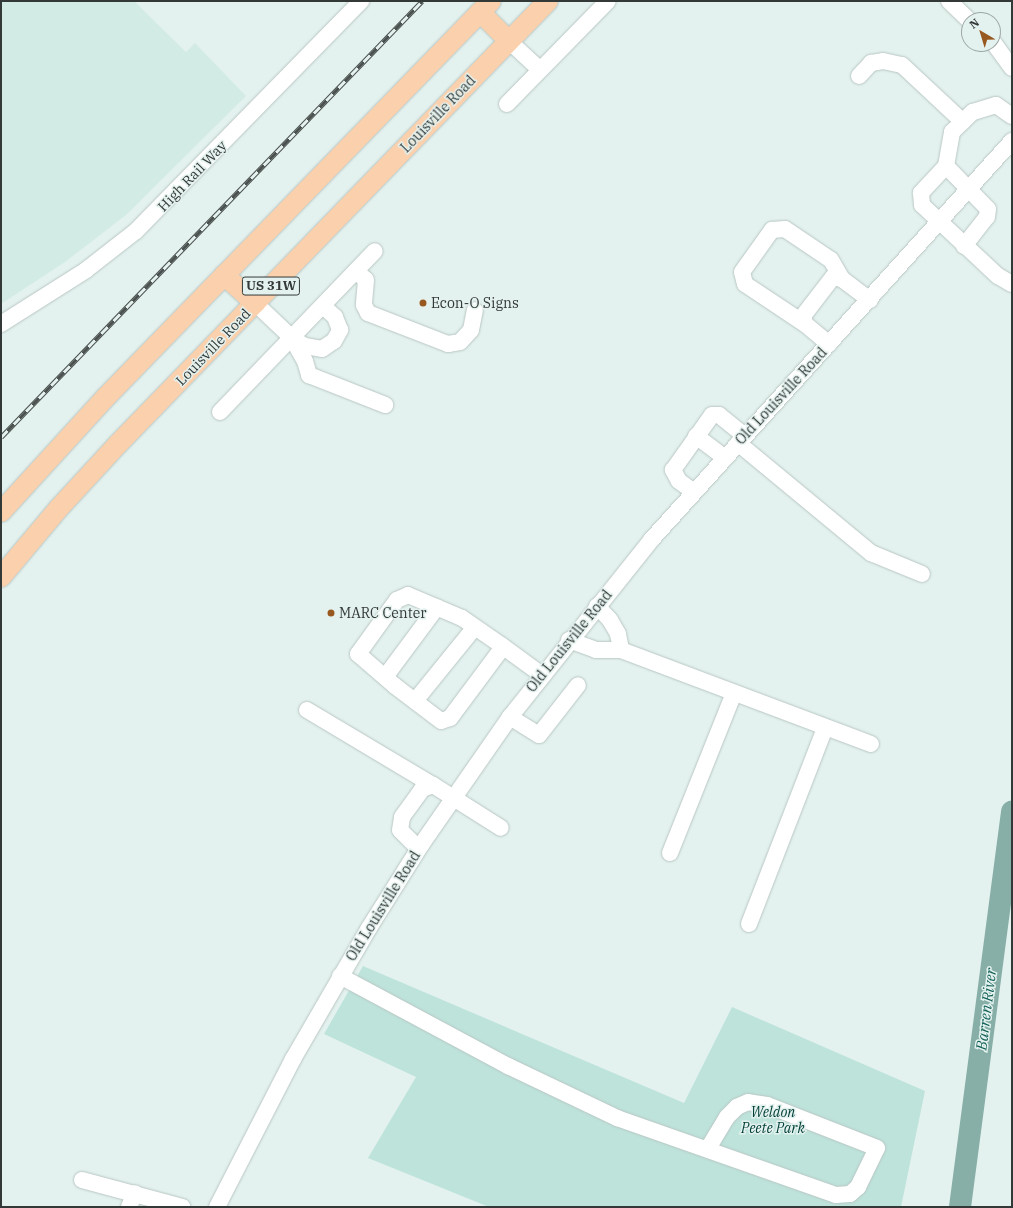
<!DOCTYPE html>
<html>
<head>
<meta charset="utf-8">
<style>
	body { margin:0 }
	#map { position:relative; width:1013px; height:1208px; overflow:hidden; background:#e4f2ef; font-family:"IBM Plex Serif",serif }
	div>[style] { position:absolute }
	.built>* { inset:0; background:#d3ebe5 }
	.green>* { inset:0; background:#bee3db }
	.river>* { height:22px; margin:-11px; padding:0 11px; transform-origin:11px; border-radius:11px; background:#88afa7 }
	.roads { filter:drop-shadow(0 0 1px #b8c6c3) drop-shadow(0 0 1px #b8c6c3) }
	.minor>* { height:16px; margin:-8px; padding:0 8px; transform-origin:8px; border-radius:8px; background:#fff }
	.major>* { height:20px; margin:-10px; padding:0 10px; transform-origin:10px; border-radius:10px; background:#fbd0ad }
	.rail>* { height:4.5px; margin-top:-2.25px; transform-origin:0; background:repeating-linear-gradient(90deg,#e4f2ef 0 9px,#4a514f 0 18px); box-sizing:border-box; border-block:1px solid #4a514f }
	.dots>* { width:11px; height:11px; translate:-50% -50%; box-sizing:border-box; border:2px solid #e4f2ef; border-radius:50% }
	span { translate:-50% -50%; white-space:nowrap; text-align:center; line-height:1.15; -webkit-text-stroke:3px #e4f2ef; paint-order:stroke }
	.shield-label span { padding:1px 3px; background:#e4f2ef; border:1px solid; border-radius:3px; -webkit-text-stroke-width:0 }
	.shield-label { font-size:13px; color:#333937; font-weight:700 }
	.street-label { font-size:14px; color:#333937 }
	.poi-label { font-size:14px; color:#333937 }
	.left { translate:0 -50%; text-align:left }
	.park-label { font-size:14px; color:#003f37; font-style:italic }
	.water-label { font-size:15px; color:#105f55; font-style:italic }
	.frame { position:absolute; inset:0; border:2px solid #333937; pointer-events:none }
	.north { position:absolute; left:961px; top:12px; width:40px; height:40px; box-sizing:border-box; background:#e4f2ef; border:1px solid #9da8a5; border-radius:50%; rotate:322deg; font-size:11px; font-weight:700; line-height:16px; text-align:center; color:#333937 }
	.north::after { content:''; display:block; margin:auto; width:14px; height:18px; background:#985921; clip-path:polygon(50% 0,100% 100%,50% 72%,0 100%) }
</style>
</head>
<body>
<div id="map">
	<div class="built">
		<div style="clip-path:polygon(1px 1px,134px 1px,186px 52px,195px 43px,246px 96px,126px 215px,65px 262px,1px 304px)"></div>
	</div>
	<div class="green">
		<div style="clip-path:polygon(363px 966px,684px 1103px,732px 1007px,925px 1091px,901px 1207px,489px 1207px,368px 1158px,416px 1077px,324px 1034px)"></div>
	</div>
	<div class="river">
		<div style="left:960px;top:1207px;width:399px;rotate:-82.5deg"></div>
	</div>
	<div class="roads">
		<div class="minor">
			<div style="left:949px;top:1px;width:28px;rotate:44deg"></div>
			<div style="left:509px;top:41px;width:41px;rotate:43deg"></div>
			<div style="left:993px;top:42px;width:32px;rotate:54deg"></div>
			<div style="left:859px;top:76px;width:18px;rotate:-47deg"></div>
			<div style="left:871px;top:63px;width:12px;rotate:-9deg"></div>
			<div style="left:883px;top:61px;width:19px;rotate:12deg"></div>
			<div style="left:902px;top:65px;width:83px;rotate:43.1deg"></div>
			<div style="left:507px;top:104px;width:144px;rotate:-45.6deg"></div>
			<div style="left:946px;top:166px;width:37px;rotate:133deg"></div>
			<div style="left:921px;top:193px;width:12px;rotate:85deg"></div>
			<div style="left:922px;top:205px;width:104px;rotate:43.1deg"></div>
			<div style="left:998px;top:276px;width:16px;rotate:30deg"></div>
			<div style="left:964px;top:246px;width:37px;rotate:-52deg"></div>
			<div style="left:987px;top:217px;width:8px;rotate:-83deg"></div>
			<div style="left:988px;top:209px;width:60px;rotate:-134.3deg"></div>
			<div style="left:946px;top:166px;width:35px;rotate:-80deg"></div>
			<div style="left:952px;top:132px;width:29px;rotate:-44deg"></div>
			<div style="left:973px;top:112px;width:24px;rotate:-17deg"></div>
			<div style="left:996px;top:105px;width:19px;rotate:35deg"></div>
			<div style="left:356px;top:271px;width:13px;rotate:42deg"></div>
			<div style="left:366px;top:280px;width:25px;rotate:95deg"></div>
			<div style="left:364px;top:305px;width:9px;rotate:63deg"></div>
			<div style="left:368px;top:313px;width:86px;rotate:21.2deg"></div>
			<div style="left:448px;top:344px;width:12px;rotate:-9deg"></div>
			<div style="left:460px;top:342px;width:16px;rotate:-47deg"></div>
			<div style="left:471px;top:330px;width:20px;rotate:-79deg"></div>
			<div style="left:255px;top:303px;width:51px;rotate:43.4deg"></div>
			<div style="left:292px;top:338px;width:15px;rotate:32deg"></div>
			<div style="left:305px;top:346px;width:17px;rotate:10deg"></div>
			<div style="left:322px;top:349px;width:14px;rotate:-34deg"></div>
			<div style="left:334px;top:341px;width:13px;rotate:-61deg"></div>
			<div style="left:340px;top:330px;width:14px;rotate:-111deg"></div>
			<div style="left:335px;top:317px;width:16px;rotate:-137deg"></div>
			<div style="left:1px;top:324px;width:101px;rotate:-32.4deg"></div>
			<div style="left:86px;top:270px;width:63px;rotate:-38deg"></div>
			<div style="left:136px;top:231px;width:322px;rotate:-45.6deg"></div>
			<div style="left:805px;top:324px;width:72px;rotate:-146.3deg"></div>
			<div style="left:745px;top:284px;width:12px;rotate:-104deg"></div>
			<div style="left:742px;top:272px;width:52px;rotate:-54.5deg"></div>
			<div style="left:772px;top:230px;width:13px;rotate:-4deg"></div>
			<div style="left:785px;top:229px;width:55px;rotate:34deg"></div>
			<div style="left:831px;top:260px;width:22px;rotate:60deg"></div>
			<div style="left:292px;top:338px;width:26px;rotate:61deg"></div>
			<div style="left:305px;top:361px;width:15px;rotate:74deg"></div>
			<div style="left:309px;top:375px;width:82px;rotate:21.5deg"></div>
			<div style="left:829px;top:344px;width:31px;rotate:-140deg"></div>
			<div style="left:805px;top:324px;width:8px;rotate:-104deg"></div>
			<div style="left:803px;top:316px;width:49px;rotate:-52.4deg"></div>
			<div style="left:833px;top:277px;width:9px;rotate:13deg"></div>
			<div style="left:842px;top:279px;width:35px;rotate:37deg"></div>
			<div style="left:220px;top:412px;width:223px;rotate:-46.1deg"></div>
			<div style="left:696px;top:436px;width:36px;rotate:37deg"></div>
			<div style="left:738px;top:443px;width:173px;rotate:39.6deg"></div>
			<div style="left:871px;top:553px;width:55px;rotate:22.4deg"></div>
			<div style="left:694px;top:492px;width:19px;rotate:-144deg"></div>
			<div style="left:679px;top:481px;width:13px;rotate:-119deg"></div>
			<div style="left:673px;top:470px;width:67px;rotate:-54.7deg"></div>
			<div style="left:712px;top:415px;width:7px"></div>
			<div style="left:719px;top:415px;width:33px;rotate:39deg"></div>
			<div style="left:597px;top:606px;width:19px;rotate:47deg"></div>
			<div style="left:610px;top:620px;width:16px;rotate:60deg"></div>
			<div style="left:618px;top:634px;width:16px;rotate:79deg"></div>
			<div style="left:621px;top:650px;width:267px;rotate:20.6deg"></div>
			<div style="left:569px;top:640px;width:29px;rotate:20deg"></div>
			<div style="left:596px;top:650px;width:25px"></div>
			<div style="left:503px;top:647px;width:89px;rotate:126.7deg"></div>
			<div style="left:450px;top:718px;width:9px;rotate:162deg"></div>
			<div style="left:441px;top:721px;width:58px;rotate:-142.7deg"></div>
			<div style="left:395px;top:686px;width:49px;rotate:-139.1deg"></div>
			<div style="left:358px;top:654px;width:67px;rotate:-54.2deg"></div>
			<div style="left:397px;top:600px;width:12px;rotate:-24deg"></div>
			<div style="left:408px;top:595px;width:59px;rotate:23.1deg"></div>
			<div style="left:462px;top:618px;width:47px;rotate:34.7deg"></div>
			<div style="left:501px;top:645px;width:51px;rotate:36.2deg"></div>
			<div style="left:385px;top:677px;width:87px;rotate:-53.4deg"></div>
			<div style="left:415px;top:701px;width:95px;rotate:-51deg"></div>
			<div style="left:307px;top:710px;width:147px;rotate:30.8deg"></div>
			<div style="left:510px;top:717px;width:34px;rotate:32deg"></div>
			<div style="left:539px;top:735px;width:63px;rotate:-52deg"></div>
			<div style="left:418px;top:848px;width:25px;rotate:-135deg"></div>
			<div style="left:400px;top:830px;width:13px;rotate:-81deg"></div>
			<div style="left:402px;top:817px;width:34px;rotate:-54deg"></div>
			<div style="left:422px;top:789px;width:12px;rotate:-20deg"></div>
			<div style="left:433px;top:785px;width:80px;rotate:32.3deg"></div>
			<div style="left:670px;top:853px;width:172px;rotate:-68.2deg"></div>
			<div style="left:749px;top:924px;width:210px;rotate:-68.8deg"></div>
			<div style="left:340px;top:976px;width:191px;rotate:28.2deg"></div>
			<div style="left:508px;top:1066px;width:121px;rotate:25.5deg"></div>
			<div style="left:617px;top:1118px;width:232px;rotate:19.4deg"></div>
			<div style="left:836px;top:1195px;width:14px;rotate:-4deg"></div>
			<div style="left:850px;top:1194px;width:11px;rotate:-41deg"></div>
			<div style="left:858px;top:1187px;width:43px;rotate:-64deg"></div>
			<div style="left:877px;top:1148px;width:118px;rotate:-158.6deg"></div>
			<div style="left:767px;top:1105px;width:19px;rotate:-171deg"></div>
			<div style="left:748px;top:1102px;width:12px;rotate:156deg"></div>
			<div style="left:737px;top:1107px;width:14px;rotate:135deg"></div>
			<div style="left:727px;top:1117px;width:37px;rotate:121deg"></div>
			<div style="left:82px;top:1180px;width:104px;rotate:15.1deg"></div>
			<div style="left:129px;top:1207px;width:15px;rotate:-67deg"></div>
			<div style="left:217px;top:1207px;width:166px;rotate:-62.8deg"></div>
			<div style="left:293px;top:1059px;width:151px;rotate:-59.9deg"></div>
			<div style="left:369px;top:928px;width:98px;rotate:-57.9deg"></div>
			<div style="left:421px;top:845px;width:156px;rotate:-55.2deg"></div>
			<div style="left:510px;top:717px;width:228px;rotate:-51.4deg"></div>
			<div style="left:652px;top:539px;width:537px;rotate:-47.87deg"></div>
		</div>
		<div class="major">
			<div style="left:480px;top:12px;width:41px;rotate:45deg"></div>
			<div style="left:224px;top:275px;width:42px;rotate:42.1deg"></div>
			<div style="left:1px;top:512px;width:156px;rotate:-47.6deg"></div>
			<div style="left:106px;top:397px;width:552px;rotate:-45.81deg"></div>
			<div style="left:1px;top:577px;width:90px;rotate:-50deg"></div>
			<div style="left:59px;top:508px;width:88px;rotate:-47.3deg"></div>
			<div style="left:119px;top:443px;width:616px;rotate:-45.86deg"></div>
		</div>
	</div>
	<div class="rail">
		<div style="left:1px;top:437px;width:606px;rotate:-46deg"></div>
	</div>
	<div class="dots">
		<div style="left:423px;top:303px;background:#985921"></div>
		<div style="left:331px;top:613px;background:#985921"></div>
	</div>
	<div class="shield-label">
		<span style="left:271px;top:286px">US 31W</span>
	</div>
	<div class="street-label">
		<span style="left:438px;top:114px;rotate:-46deg">Louisville Road</span>
		<span style="left:192px;top:176px;rotate:-46deg">High Rail Way</span>
		<span style="left:213px;top:347px;rotate:-46deg">Louisville Road</span>
		<span style="left:781px;top:396px;rotate:-47deg">Old Louisville Road</span>
		<span style="left:569px;top:641px;rotate:-51deg">Old Louisville Road</span>
		<span style="left:383px;top:906px;rotate:-58deg">Old Louisville Road</span>
	</div>
	<div class="poi-label">
		<span class="left" style="left:431px;top:303px">Econ-O Signs</span>
		<span class="left" style="left:339px;top:613px">MARC Center</span>
	</div>
	<div class="park-label">
		<span style="left:773px;top:1120px">Weldon<br>Peete Park</span>
	</div>
	<div class="water-label">
		<span style="left:986px;top:1009px;rotate:-83deg">Barren River</span>
	</div>
	<div class="frame"></div>
	<div class="north">N</div>
</div>
</body>
</html>
